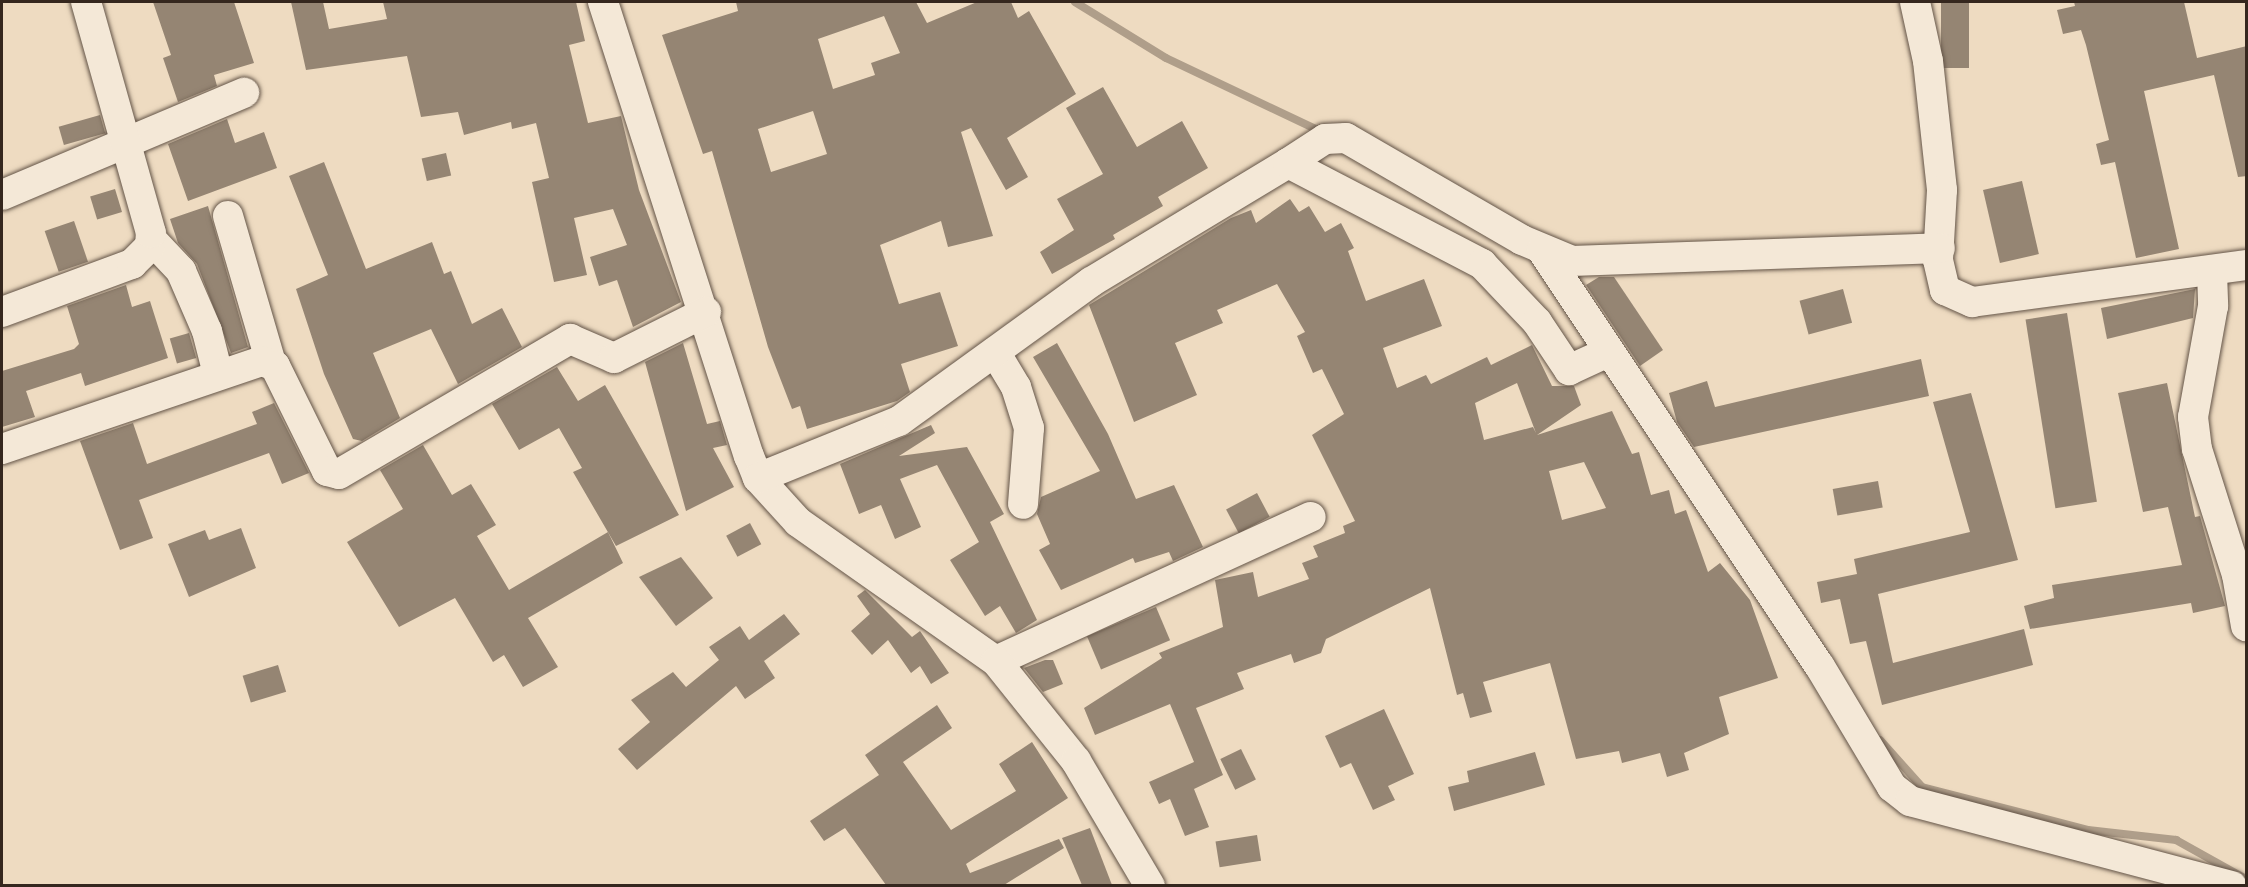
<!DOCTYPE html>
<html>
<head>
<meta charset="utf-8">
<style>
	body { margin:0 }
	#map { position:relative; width:2248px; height:887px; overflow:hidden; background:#eedbc1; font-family:Cardo,serif }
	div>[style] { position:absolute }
	.stream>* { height:8px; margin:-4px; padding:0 4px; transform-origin:4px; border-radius:4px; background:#af9e8a }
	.building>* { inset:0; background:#958573; transform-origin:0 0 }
	.roads { filter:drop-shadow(0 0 2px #635447) drop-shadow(0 0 2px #635447) }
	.minor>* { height:30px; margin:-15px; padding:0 15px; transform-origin:15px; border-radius:15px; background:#f4e8d7 }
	span { translate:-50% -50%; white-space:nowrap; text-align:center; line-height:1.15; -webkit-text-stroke:4.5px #f4e8d7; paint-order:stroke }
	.frame { position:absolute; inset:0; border:3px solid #35271e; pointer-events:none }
</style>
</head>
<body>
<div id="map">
	<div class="stream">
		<div style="left:1075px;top:2px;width:107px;rotate:31.6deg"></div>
		<div style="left:1166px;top:58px;width:173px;rotate:25.4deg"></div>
		<div style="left:1880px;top:740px;width:63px;rotate:48.2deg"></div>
		<div style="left:1922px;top:787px;width:171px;rotate:14.5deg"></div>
		<div style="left:2088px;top:830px;width:89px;rotate:6.5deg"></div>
		<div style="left:2176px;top:840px;width:80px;rotate:29.1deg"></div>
	</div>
	<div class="building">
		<div style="clip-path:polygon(153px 2px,234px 2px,254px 63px,214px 75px,217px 86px,178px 102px,163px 58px,171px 55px)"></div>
		<div style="clip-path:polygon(291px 2px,323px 2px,329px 29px,387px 19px,383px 2px,576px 2px,585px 41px,569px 45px,588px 123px,621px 116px,639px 190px,681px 302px,633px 327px,617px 280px,599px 286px,590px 257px,627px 245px,613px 209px,574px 218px,587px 275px,554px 282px,532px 182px,549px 178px,536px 123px,512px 129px,511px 122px,464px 135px,458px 112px,421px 117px,407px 56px,306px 70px)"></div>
		<div style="clip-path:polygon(evenodd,736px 2px,916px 2px,927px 23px,977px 2px,1011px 2px,1018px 18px,1029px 11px,1076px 94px,1007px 138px,1028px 177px,1006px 190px,971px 128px,961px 132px,993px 236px,948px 247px,941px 221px,880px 245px,899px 304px,940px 292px,958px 346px,901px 364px,910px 392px,897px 401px,807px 429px,800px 406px,792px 409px,768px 347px,712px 151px,703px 154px,662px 35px,738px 11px,736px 2px,884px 16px,900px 53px,871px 63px,875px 75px,833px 89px,818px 39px,884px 16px,736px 2px,813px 111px,827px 154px,771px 172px,758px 129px,813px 111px)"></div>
		<div style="left:1941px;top:2px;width:28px;height:66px"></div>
		<div style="clip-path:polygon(2074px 2px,2184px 2px,2197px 58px,2247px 46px,2247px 176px,2238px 177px,2214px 75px,2144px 91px,2179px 249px,2136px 258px,2115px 162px,2101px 165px,2096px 144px,2109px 140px,2086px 45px,2081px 30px,2063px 34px,2057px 10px,2075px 6px)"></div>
		<div style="clip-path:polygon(1103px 87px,1137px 147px,1182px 121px,1208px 168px,1158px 197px,1163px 206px,1113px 235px,1115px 239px,1052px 274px,1040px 252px,1074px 230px,1057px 199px,1103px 174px,1066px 108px)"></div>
		<div style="left:100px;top:115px;width:19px;height:43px;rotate:74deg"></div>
		<div style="clip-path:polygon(227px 119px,235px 143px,264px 132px,277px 168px,188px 201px,168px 144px)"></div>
		<div style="left:446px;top:153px;width:23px;height:25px;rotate:77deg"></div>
		<div style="clip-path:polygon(324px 162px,366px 269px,432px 242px,444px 274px,451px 271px,472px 324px,502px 308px,522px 347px,458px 384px,431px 329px,373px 353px,400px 418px,362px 441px,353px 439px,324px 374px,296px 289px,328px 275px,289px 176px)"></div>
		<div style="left:2022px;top:181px;width:75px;height:40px;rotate:77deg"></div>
		<div style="left:115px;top:189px;width:24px;height:26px;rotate:73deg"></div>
		<div style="clip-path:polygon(evenodd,1290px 199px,1299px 212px,1309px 206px,1325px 232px,1341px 223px,1354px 248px,1348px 251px,1366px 301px,1424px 279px,1442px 326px,1383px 348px,1397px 388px,1426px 375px,1431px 384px,1487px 357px,1491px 365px,1532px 345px,1552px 386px,1574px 386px,1581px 405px,1537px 435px,1612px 411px,1632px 454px,1639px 452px,1651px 495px,1669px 490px,1675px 514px,1686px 510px,1708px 572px,1720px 563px,1750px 600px,1778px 678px,1719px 697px,1729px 734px,1684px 753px,1689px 770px,1667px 777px,1660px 753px,1622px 763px,1619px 751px,1576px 759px,1550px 663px,1483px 682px,1492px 712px,1470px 718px,1463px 693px,1457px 695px,1430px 588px,1326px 639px,1321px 653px,1294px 663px,1291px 654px,1237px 673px,1244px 689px,1196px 708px,1223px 775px,1194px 789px,1209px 827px,1185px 836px,1170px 799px,1159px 804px,1149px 782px,1194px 762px,1170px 704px,1095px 735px,1084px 708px,1162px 658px,1159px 653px,1223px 627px,1215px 580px,1253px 572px,1258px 597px,1309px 579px,1302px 563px,1318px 557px,1313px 546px,1345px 533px,1343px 526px,1355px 521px,1312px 435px,1344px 414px,1322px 369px,1313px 373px,1297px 336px,1305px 332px,1277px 284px,1217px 310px,1223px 323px,1175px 343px,1197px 395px,1134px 422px,1089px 305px,1231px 218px,1251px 210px,1256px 223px,1290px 199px,1517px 383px,1536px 433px,1533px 427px,1484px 440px,1475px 403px,1517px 383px,1290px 199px,1584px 462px,1606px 508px,1562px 520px,1549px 471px,1584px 462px)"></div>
		<div style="clip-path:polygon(208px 206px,248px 347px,231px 353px,197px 264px,178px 243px,170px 219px)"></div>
		<div style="left:74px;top:221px;width:43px;height:31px;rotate:71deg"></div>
		<div style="clip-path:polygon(1599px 277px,1614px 277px,1663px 350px,1640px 366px,1586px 285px)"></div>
		<div style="clip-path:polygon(126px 285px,132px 307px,150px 301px,168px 358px,85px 386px,81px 373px,26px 391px,35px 417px,2px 427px,2px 371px,74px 349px,79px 344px,67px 306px)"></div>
		<div style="left:1843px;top:289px;width:35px;height:45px;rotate:75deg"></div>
		<div style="clip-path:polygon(2195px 289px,2193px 318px,2107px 339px,2101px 308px)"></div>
		<div style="left:2067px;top:313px;width:191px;height:42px;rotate:81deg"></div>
		<div style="left:189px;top:333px;width:26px;height:20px;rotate:74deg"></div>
		<div style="clip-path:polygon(683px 343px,707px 424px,720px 421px,727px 445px,713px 448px,734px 487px,686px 511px,645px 362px)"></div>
		<div style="clip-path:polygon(1057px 343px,1108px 434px,1136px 499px,1174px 485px,1203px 547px,1173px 561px,1169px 552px,1135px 563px,1133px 558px,1061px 590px,1039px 550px,1050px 544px,1037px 514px,1041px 497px,1100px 471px,1033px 357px)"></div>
		<div style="clip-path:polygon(1921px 359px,1929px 396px,1694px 447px,1677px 422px,1669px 393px,1707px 381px,1715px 407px)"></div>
		<div style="clip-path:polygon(557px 367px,578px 401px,605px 385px,679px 515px,616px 546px,573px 472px,582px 468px,559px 428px,519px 450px,492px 404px)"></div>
		<div style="clip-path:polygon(2167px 383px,2195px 517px,2200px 516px,2225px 606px,2193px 613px,2191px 603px,2030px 629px,2024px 606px,2054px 598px,2052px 585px,2182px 565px,2168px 507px,2143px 512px,2118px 393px)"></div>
		<div style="clip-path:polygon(1971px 393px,2018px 560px,1878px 594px,1893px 663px,2024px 629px,2033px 665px,1882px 705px,1866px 641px,1850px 644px,1840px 599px,1821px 603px,1817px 582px,1857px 574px,1854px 559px,1970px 532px,1933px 402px)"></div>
		<div style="clip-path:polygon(274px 403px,309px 473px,282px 484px,269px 453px,139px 500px,153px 538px,120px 550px,80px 441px,133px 423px,147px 464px,257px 424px,252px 412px)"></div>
		<div style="clip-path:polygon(931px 425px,935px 433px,899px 456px,967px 447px,1004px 514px,990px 522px,1037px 620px,1016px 633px,1000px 606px,985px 616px,950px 560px,979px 542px,937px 465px,900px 479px,921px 527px,895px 539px,881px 505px,859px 514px,840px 464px)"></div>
		<div style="clip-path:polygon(423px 445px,452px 495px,471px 484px,496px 525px,477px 536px,509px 590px,608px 532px,623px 563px,528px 618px,558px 667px,523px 687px,504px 655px,493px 662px,455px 598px,399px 627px,347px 542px,403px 509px,380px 470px)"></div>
		<div style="left:1878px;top:481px;width:27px;height:46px;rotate:80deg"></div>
		<div style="left:1257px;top:493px;width:27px;height:35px;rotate:62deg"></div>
		<div style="left:750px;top:523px;width:24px;height:27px;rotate:62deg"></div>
		<div style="clip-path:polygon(241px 528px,256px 568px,189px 597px,168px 544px,205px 530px,209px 540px)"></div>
		<div style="clip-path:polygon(681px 557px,713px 598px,676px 626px,639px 577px)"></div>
		<div style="clip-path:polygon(865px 590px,912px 637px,920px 631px,949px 673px,931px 684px,920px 666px,911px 673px,888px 640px,872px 655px,851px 631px,870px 614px,857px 596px)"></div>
		<div style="left:1156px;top:607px;width:36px;height:75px;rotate:67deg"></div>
		<div style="clip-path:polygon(784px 614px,800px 634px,764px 661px,775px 678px,745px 699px,736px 686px,637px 770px,618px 749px,650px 722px,631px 700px,673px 672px,686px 687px,719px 660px,709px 647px,740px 626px,749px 640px)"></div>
		<div style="clip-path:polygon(1045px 660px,1053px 660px,1063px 684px,1043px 692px,1024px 668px)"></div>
		<div style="left:278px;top:665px;width:28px;height:37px;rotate:73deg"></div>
		<div style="clip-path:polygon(937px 705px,952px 728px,903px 762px,951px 830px,1016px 791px,999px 764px,1032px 742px,1068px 798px,966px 864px,970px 873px,1059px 839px,1064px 848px,1004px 885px,886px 885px,845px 828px,824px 841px,810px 821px,879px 775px,865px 755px)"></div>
		<div style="clip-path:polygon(1384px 709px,1414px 774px,1388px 786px,1395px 800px,1373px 810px,1351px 763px,1340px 768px,1325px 736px)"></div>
		<div style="left:1241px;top:749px;width:34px;height:23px;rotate:64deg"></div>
		<div style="clip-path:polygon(1535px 752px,1545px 785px,1454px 811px,1448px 787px,1469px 782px,1467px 771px)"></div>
		<div style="clip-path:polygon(1090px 828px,1112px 885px,1082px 885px,1062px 838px)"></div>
		<div style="left:1257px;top:835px;width:26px;height:42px;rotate:81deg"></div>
	</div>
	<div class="roads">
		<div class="minor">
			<div style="left:603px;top:2px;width:477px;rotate:72.2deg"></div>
			<div style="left:749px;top:456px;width:24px;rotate:68deg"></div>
			<div style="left:758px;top:478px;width:59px;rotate:47.7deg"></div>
			<div style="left:798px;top:522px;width:242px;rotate:35.1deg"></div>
			<div style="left:996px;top:661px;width:346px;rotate:-24.6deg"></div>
			<div style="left:1915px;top:2px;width:60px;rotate:77.6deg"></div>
			<div style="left:1928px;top:61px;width:130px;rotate:83.8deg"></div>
			<div style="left:1942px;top:190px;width:70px;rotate:93.3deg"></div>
			<div style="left:1938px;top:260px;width:31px;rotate:77deg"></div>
			<div style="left:1945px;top:290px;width:30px;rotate:24deg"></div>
			<div style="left:1972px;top:302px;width:276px;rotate:-7.7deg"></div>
			<div style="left:1288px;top:163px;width:44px;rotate:-33deg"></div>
			<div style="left:1325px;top:139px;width:21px;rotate:-3deg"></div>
			<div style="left:1346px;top:138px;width:203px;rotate:30.1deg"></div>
			<div style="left:1522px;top:240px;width:54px;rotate:22.8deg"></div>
			<div style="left:1572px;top:261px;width:368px;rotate:-2deg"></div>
			<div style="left:2px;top:195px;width:263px;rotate:-22.9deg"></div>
			<div style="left:228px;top:216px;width:153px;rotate:73.7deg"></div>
			<div style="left:151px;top:239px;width:44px;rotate:46.8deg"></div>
			<div style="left:181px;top:271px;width:65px;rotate:66.6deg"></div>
			<div style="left:207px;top:331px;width:44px;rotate:75.7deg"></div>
			<div style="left:1542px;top:250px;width:499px;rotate:56.3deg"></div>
			<div style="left:1819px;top:665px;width:142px;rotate:59.1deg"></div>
			<div style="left:1892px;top:787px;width:23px;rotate:38deg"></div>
			<div style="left:1910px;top:801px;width:333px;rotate:14.8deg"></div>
			<div style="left:2212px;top:272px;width:34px;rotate:88deg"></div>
			<div style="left:2213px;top:306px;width:113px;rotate:100.2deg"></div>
			<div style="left:2193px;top:417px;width:32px;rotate:83deg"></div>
			<div style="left:2197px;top:449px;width:132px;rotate:72.4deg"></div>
			<div style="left:2237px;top:575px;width:52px;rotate:80deg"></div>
			<div style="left:2px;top:312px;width:139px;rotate:-20.3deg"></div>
			<div style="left:132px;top:264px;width:25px;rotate:-45deg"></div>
			<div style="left:150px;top:246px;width:13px;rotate:-86deg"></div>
			<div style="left:151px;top:233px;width:240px;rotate:-105.7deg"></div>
			<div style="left:995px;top:352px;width:41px;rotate:59deg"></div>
			<div style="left:1016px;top:387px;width:43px;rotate:72.4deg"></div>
			<div style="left:1029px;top:428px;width:76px;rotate:94.5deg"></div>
			<div style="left:2px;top:449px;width:274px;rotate:-18.7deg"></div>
			<div style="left:262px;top:361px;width:14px;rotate:21deg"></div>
			<div style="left:275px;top:366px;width:117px;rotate:63.7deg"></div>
			<div style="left:327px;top:471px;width:12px;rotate:14deg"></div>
			<div style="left:339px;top:474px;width:268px;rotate:-30.3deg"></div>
			<div style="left:570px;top:339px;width:48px;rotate:23.4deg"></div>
			<div style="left:614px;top:358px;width:103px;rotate:-26.6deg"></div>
			<div style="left:758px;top:478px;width:152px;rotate:-22deg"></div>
			<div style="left:899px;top:421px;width:237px;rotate:-35.9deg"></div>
			<div style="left:1091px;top:282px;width:230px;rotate:-31.1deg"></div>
			<div style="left:1288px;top:163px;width:219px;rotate:27.5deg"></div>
			<div style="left:1482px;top:264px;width:80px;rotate:46.5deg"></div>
			<div style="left:1537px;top:322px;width:58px;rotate:56.3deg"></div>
			<div style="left:1569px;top:370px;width:41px;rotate:-24.7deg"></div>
			<div style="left:996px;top:661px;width:128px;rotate:51.3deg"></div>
			<div style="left:1076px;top:761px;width:145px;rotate:59.4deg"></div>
		</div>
	</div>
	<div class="frame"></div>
</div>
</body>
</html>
